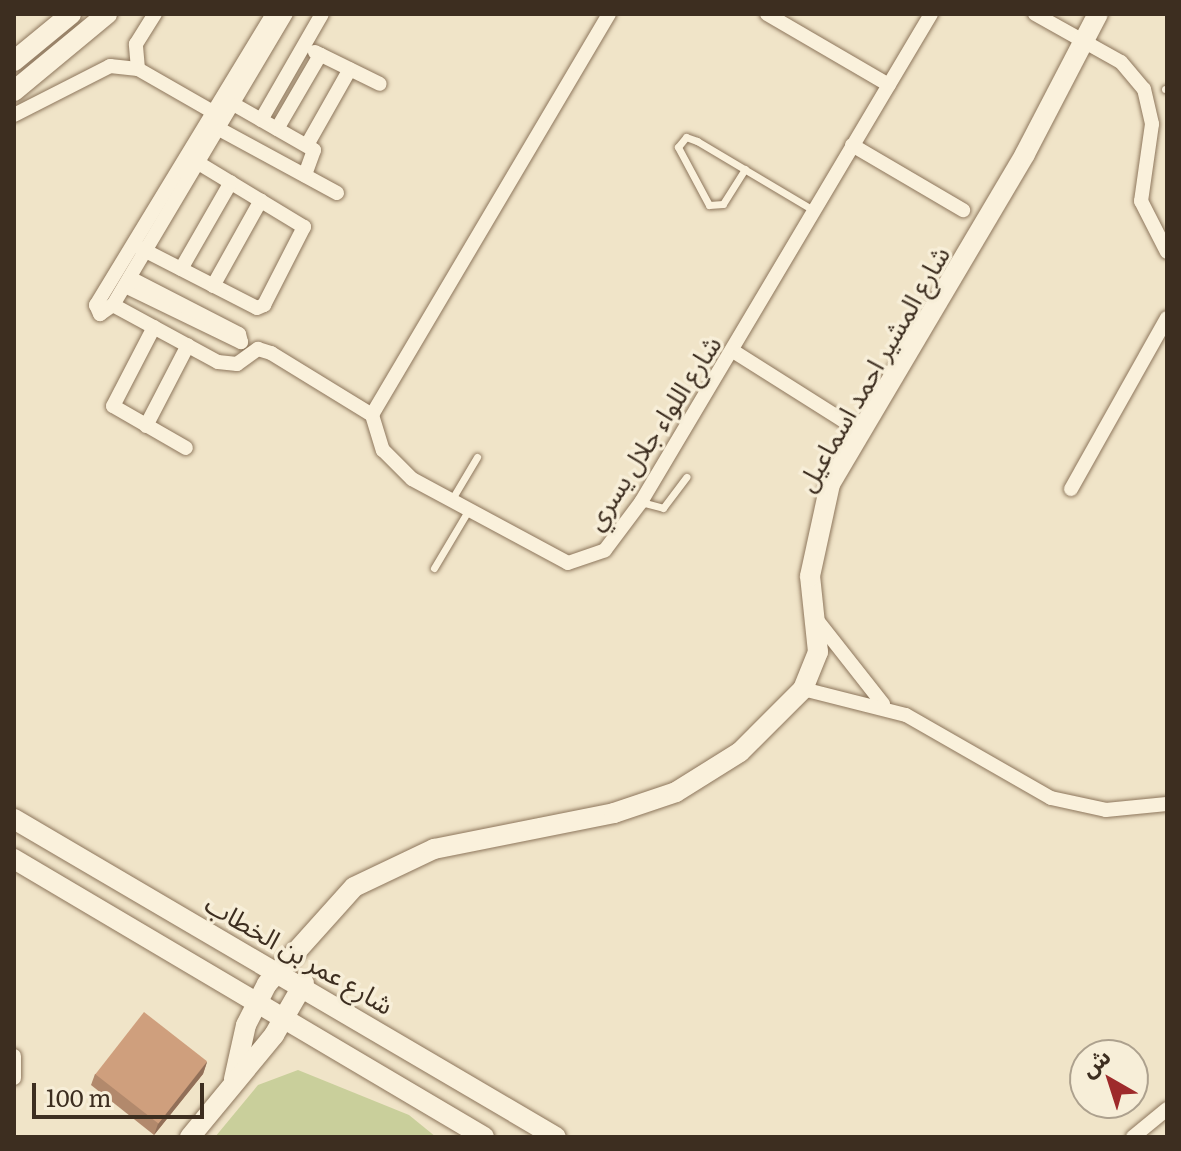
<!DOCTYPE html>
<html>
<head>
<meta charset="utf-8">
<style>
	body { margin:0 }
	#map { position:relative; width:1181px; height:1151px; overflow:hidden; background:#f0e4c8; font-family:Literata,"Noto Sans Arabic",serif }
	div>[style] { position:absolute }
	.green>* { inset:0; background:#c9cf9b }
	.roads { filter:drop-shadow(0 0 2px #8d765c) drop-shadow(0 0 2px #8d765c) }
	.lane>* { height:7px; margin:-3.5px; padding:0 3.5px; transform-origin:3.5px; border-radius:3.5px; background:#faf1dc }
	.street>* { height:14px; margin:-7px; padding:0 7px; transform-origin:7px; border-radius:7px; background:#faf1dc }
	.secondary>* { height:20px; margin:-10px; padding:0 10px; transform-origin:10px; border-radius:10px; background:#faf1dc }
	.wall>* { inset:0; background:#b2896c }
	.shaded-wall>* { inset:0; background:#916f58 }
	.building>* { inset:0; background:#cf9f7d; transform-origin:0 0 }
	span { translate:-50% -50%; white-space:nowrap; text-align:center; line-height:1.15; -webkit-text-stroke:7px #f7eed8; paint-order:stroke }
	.street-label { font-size:26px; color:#3d2e20 }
	.frame { position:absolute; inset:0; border:16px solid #3d2e20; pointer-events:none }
	.north { position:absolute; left:1069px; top:1039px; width:80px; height:80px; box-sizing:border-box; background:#f7eed8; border:2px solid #ada18e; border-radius:50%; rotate:321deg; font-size:22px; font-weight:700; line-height:32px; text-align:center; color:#3d2e20 }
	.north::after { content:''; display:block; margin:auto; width:28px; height:36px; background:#9e2a2b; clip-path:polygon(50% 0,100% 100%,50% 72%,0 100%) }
	.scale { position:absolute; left:32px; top:1083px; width:172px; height:36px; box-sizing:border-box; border:4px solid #3d2e20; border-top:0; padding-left:10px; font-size:24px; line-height:28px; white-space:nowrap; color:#3d2e20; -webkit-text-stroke:6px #f7eed8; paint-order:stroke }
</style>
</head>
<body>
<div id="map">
	<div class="green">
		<div style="clip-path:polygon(298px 1070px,409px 1115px,436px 1137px,215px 1137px,258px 1085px)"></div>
	</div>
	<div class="roads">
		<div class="lane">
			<div style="left:1165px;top:89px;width:2px"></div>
			<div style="left:745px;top:169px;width:41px;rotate:122.2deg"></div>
			<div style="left:723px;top:204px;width:14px;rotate:176deg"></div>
			<div style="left:709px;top:205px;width:66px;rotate:-118.1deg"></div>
			<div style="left:678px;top:147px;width:13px;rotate:-51deg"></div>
			<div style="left:686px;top:137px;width:12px;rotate:20deg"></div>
			<div style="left:697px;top:141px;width:135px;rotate:30.7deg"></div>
			<div style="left:452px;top:499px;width:49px;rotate:-59.2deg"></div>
			<div style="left:641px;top:502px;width:23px;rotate:15deg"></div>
			<div style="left:663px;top:508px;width:39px;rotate:-53deg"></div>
			<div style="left:434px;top:568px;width:66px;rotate:-59.2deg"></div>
		</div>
		<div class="street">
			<div style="left:273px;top:14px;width:341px;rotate:121.3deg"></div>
			<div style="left:96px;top:305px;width:10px;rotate:66deg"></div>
			<div style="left:100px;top:314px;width:16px;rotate:-35deg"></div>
			<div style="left:113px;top:305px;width:339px;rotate:-59.3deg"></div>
			<div style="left:609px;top:14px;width:466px;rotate:120.6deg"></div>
			<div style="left:372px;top:415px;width:37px;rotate:73deg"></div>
			<div style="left:383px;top:450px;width:41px;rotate:45deg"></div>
			<div style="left:412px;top:479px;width:177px;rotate:28.3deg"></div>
			<div style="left:568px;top:563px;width:39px;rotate:-19deg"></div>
			<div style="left:605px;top:550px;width:60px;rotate:-53.1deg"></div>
			<div style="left:641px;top:502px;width:568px;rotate:-59.28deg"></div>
			<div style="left:767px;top:14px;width:141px;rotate:30.2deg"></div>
			<div style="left:1035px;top:14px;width:98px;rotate:29.2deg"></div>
			<div style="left:1121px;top:62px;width:35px;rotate:50deg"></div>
			<div style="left:1144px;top:89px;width:36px;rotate:77deg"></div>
			<div style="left:1152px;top:124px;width:78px;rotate:98.1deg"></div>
			<div style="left:1141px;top:201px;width:57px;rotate:63deg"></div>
			<div style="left:315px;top:52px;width:72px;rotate:26.2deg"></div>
			<div style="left:138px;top:69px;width:25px;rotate:-95deg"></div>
			<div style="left:136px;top:44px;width:36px;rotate:-58deg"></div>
			<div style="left:235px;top:105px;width:91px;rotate:29.7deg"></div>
			<div style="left:314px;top:150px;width:27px;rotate:110deg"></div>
			<div style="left:14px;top:115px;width:108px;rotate:-27deg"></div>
			<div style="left:110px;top:66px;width:28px;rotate:6deg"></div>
			<div style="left:138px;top:69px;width:95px;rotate:29.8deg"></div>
			<div style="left:261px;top:120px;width:122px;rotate:-60.1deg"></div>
			<div style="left:277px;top:129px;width:86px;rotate:-59.8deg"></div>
			<div style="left:221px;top:130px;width:132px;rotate:28.5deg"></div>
			<div style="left:307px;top:145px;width:87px;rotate:-60.5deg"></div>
			<div style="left:852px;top:145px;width:129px;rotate:30.4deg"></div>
			<div style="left:140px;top:248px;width:131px;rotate:27.1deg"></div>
			<div style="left:257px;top:308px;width:8px;rotate:-23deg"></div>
			<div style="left:264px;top:305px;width:88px;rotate:-62.9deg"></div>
			<div style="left:304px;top:227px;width:122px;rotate:-148.8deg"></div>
			<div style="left:181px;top:269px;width:100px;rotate:-60.1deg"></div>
			<div style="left:125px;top:286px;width:129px;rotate:25.8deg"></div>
			<div style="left:241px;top:342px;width:8px;rotate:-104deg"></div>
			<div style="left:239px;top:334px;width:123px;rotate:-152.8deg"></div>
			<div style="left:213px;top:286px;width:98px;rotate:-60.8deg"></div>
			<div style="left:113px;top:305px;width:119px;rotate:28.5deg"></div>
			<div style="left:218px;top:362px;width:19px;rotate:6deg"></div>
			<div style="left:237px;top:364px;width:26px;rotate:-36deg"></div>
			<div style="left:258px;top:349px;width:14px;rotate:17deg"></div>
			<div style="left:271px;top:353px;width:119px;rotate:31.5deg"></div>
			<div style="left:154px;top:327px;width:89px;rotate:117.4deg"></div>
			<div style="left:113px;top:406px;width:84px;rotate:29.9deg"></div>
			<div style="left:733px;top:351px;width:151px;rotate:32.3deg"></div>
			<div style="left:146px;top:426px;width:91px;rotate:-62.6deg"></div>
			<div style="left:1071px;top:489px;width:196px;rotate:-60.7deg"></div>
			<div style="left:817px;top:620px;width:107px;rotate:51.8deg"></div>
			<div style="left:803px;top:689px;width:106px;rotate:14.2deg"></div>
			<div style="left:906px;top:715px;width:167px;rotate:29.8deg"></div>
			<div style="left:1051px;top:798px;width:56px;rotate:12.3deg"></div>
			<div style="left:1106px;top:810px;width:61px;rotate:-5.6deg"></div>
			<div style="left:14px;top:1056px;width:22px;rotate:90deg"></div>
			<div style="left:1133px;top:1137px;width:44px;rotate:-39.5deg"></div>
		</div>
		<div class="secondary">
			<div style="left:14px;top:61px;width:74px;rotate:-39.5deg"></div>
			<div style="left:14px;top:91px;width:121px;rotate:-39.6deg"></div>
			<div style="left:14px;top:819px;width:628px;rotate:30.4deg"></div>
			<div style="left:14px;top:859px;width:546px;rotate:30.6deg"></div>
			<div style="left:234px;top:1079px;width:55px;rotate:-77.5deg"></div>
			<div style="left:246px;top:1025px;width:46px;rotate:-62.9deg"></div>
			<div style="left:267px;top:984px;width:130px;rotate:-48.1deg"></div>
			<div style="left:354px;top:887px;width:89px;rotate:-25.4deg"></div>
			<div style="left:434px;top:849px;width:184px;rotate:-11.3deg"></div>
			<div style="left:614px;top:813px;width:65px;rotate:-18.7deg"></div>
			<div style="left:676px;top:792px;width:75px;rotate:-32deg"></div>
			<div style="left:740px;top:752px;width:89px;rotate:-45deg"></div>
			<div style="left:803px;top:689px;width:40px;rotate:-68deg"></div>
			<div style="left:818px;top:652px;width:76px;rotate:-96deg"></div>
			<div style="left:810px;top:576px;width:94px;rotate:-77.7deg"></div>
			<div style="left:830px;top:484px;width:383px;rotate:-59.4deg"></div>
			<div style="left:1025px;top:154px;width:158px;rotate:-62.5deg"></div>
			<div style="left:190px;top:1137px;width:132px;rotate:-50.5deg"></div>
			<div style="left:274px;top:1035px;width:60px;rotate:-60deg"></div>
		</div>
	</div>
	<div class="wall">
		<div style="clip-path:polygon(207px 1062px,203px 1074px,154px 1135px,91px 1085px,95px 1074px)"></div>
	</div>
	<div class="shaded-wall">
		<div style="clip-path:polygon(207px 1062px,203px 1074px,154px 1135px,158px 1124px)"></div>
	</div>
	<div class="building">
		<div style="left:144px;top:1012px;width:80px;height:79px;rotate:38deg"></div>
	</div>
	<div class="street-label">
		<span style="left:872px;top:368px;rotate:-60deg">شارع المشير احمد اسماعيل</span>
		<span style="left:652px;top:432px;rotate:-57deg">شارع اللواء جلال يسري</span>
		<span style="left:300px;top:953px;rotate:30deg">شارع عمر بن الخطاب</span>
	</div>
	<div class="frame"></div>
	<div class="north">ش</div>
	<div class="scale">100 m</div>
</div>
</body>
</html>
